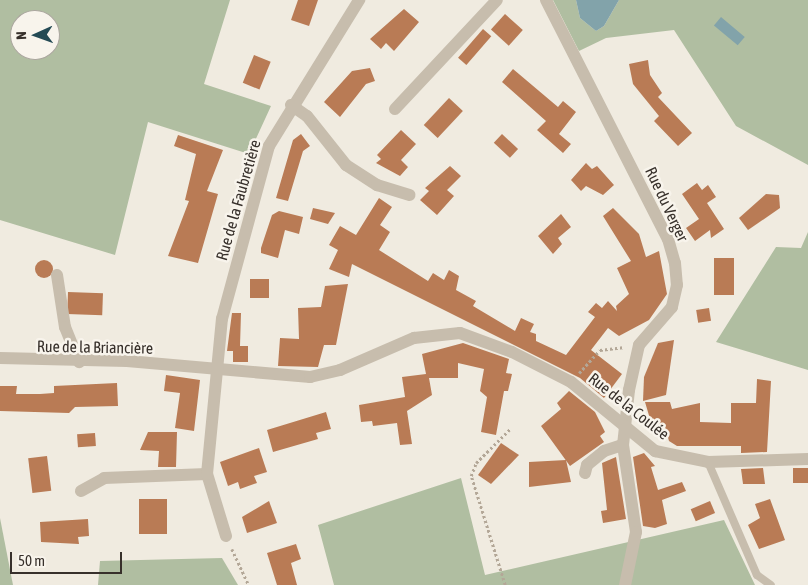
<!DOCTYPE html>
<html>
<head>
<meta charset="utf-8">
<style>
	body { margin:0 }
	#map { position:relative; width:808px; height:585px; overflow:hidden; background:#f0ebe0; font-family:"Asap Condensed",sans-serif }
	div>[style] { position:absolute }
	.green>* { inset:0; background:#b0bea1 }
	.water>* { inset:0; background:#82a3aa; transform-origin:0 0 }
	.building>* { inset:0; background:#b97b55; transform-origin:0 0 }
	.round { border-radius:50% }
	.path>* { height:2.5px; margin-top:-1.25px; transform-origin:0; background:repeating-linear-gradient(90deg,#b3a797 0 2.5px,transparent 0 5px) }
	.service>* { height:8px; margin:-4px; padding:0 4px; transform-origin:4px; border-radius:4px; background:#c7bdad }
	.minor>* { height:12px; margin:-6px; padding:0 6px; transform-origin:6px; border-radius:6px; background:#c7bdad }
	span { translate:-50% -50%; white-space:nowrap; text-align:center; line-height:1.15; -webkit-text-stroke:5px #f8f4ec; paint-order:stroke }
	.street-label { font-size:16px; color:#37302b }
	.north { position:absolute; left:10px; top:10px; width:50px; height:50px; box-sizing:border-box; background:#f8f4ec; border:1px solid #aba69f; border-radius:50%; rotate:268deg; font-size:14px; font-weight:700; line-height:20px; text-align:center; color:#37302b }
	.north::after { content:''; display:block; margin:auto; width:18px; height:22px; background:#244a54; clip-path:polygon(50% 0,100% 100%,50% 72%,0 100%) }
	.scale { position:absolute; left:10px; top:552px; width:112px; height:22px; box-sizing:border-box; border:2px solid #37302b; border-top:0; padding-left:6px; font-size:15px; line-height:18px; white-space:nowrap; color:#37302b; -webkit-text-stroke:4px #f8f4ec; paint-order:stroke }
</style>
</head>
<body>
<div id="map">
	<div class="green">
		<div style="clip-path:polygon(evenodd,0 0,230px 0,204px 84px,271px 106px,249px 154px,148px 122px,115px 255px,0 220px,0 0,20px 20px,50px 20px,50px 50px,20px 50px,20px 20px)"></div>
		<div style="clip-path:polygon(553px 0,576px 0,580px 18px,596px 31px,604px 26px,619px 0,808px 0,808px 165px,736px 126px,674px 30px,606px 38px,579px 51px)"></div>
		<div style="clip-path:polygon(808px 232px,808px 370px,716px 342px,776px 247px,801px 248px)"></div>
		<div style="clip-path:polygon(461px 478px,485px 575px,724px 520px,755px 585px,334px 585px,318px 525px)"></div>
		<div style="clip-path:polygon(0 518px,13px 585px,0 585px)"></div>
		<div style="clip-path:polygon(222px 558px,238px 585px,98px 585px,100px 561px)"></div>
	</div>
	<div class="water">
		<div style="clip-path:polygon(576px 0,619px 0,604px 26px,596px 31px,580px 18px)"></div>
		<div style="left:721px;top:17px;width:31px;height:11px;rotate:40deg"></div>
	</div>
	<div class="building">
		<div style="clip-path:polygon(298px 0,318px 0,309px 26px,291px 20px)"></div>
		<div style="clip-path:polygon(404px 9px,419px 22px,394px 51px,386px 43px,381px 49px,370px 39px)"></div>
		<div style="left:505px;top:14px;width:24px;height:21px;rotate:42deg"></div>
		<div style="left:483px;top:29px;width:11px;height:38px;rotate:41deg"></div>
		<div style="left:254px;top:55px;width:18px;height:30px;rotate:22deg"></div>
		<div style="clip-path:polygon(648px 60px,650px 75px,662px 93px,658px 97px,692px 133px,678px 146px,654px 121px,659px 116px,633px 84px,629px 64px)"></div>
		<div style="clip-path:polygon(370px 68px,375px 81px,366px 84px,340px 117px,324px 102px,352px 71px)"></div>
		<div style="clip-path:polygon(513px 69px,558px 107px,563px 101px,576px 112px,559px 134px,571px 144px,563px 153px,537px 130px,546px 121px,502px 82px)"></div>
		<div style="left:449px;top:98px;width:19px;height:37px;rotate:43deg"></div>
		<div style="clip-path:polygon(401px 130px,416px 144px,401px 160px,408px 167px,400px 176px,376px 163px,381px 159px,377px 155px)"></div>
		<div style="clip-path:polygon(301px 134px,310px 146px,303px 151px,288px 201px,276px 198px,293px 140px)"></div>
		<div style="left:502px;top:134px;width:22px;height:12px;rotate:43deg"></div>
		<div style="clip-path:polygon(178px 135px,223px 150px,207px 191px,218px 194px,198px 263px,168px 256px,189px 201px,185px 200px,196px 154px,174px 146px)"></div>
		<div style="clip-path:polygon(586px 163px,592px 169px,597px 166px,614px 185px,603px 195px,586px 186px,581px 191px,571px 180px)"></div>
		<div style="clip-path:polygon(450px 166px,461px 176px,447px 190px,454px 196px,437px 215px,420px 200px,429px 191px,425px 188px)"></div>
		<div style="clip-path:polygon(697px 183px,702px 190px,708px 185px,716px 197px,707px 203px,724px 229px,711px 238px,710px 230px,695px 241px,686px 228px,699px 219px,682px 194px)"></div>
		<div style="clip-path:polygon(766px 194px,779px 195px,780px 208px,748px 230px,739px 218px)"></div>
		<div style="clip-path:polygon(379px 198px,392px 207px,380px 225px,390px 232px,379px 250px,428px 281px,433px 273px,444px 280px,449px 270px,459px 276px,456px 290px,476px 301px,473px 306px,515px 331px,521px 318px,534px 324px,530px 332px,536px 334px,536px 341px,566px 355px,595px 317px,588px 312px,596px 303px,602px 308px,608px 301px,617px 311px,616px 306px,629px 294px,617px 268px,631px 261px,603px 216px,613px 208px,639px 234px,646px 257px,659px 251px,667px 294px,649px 320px,619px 336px,608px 328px,591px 350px,622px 374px,604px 398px,580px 378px,352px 264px,349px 277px,329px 269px,338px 250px,329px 245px,340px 226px,356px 235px)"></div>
		<div style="clip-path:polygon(313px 208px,335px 213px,328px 224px,310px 219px)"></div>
		<div style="clip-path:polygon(279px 211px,303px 217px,299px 234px,285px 230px,278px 258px,261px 253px,261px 248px,272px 215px)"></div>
		<div style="clip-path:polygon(561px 214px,571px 227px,558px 238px,562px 244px,553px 254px,538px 236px)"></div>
		<div style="left:734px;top:258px;width:37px;height:20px;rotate:90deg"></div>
		<div class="round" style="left:35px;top:260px;width:18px;height:18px"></div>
		<div style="left:269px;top:279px;width:19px;height:19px;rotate:90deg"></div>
		<div style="clip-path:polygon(348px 284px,336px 345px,324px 345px,318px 367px,278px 366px,280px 338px,299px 339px,298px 308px,321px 307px,325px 286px)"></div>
		<div style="left:68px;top:292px;width:35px;height:22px;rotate:2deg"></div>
		<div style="left:709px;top:308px;width:13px;height:13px;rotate:81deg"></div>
		<div style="clip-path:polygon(232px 313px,241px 313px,240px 346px,248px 346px,248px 362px,233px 362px,233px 351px,227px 351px)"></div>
		<div style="clip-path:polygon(674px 340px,666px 395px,643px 401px,644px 377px,658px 343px)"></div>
		<div style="clip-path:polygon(463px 343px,509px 359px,506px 373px,512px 374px,508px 391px,504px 391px,496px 435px,481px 432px,487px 397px,480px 391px,484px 369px,458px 363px,458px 378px,429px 378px,432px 395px,407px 411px,412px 444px,400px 445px,397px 423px,373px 426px,372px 421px,361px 422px,359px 405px,405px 397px,402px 377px,426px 374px,422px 354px)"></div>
		<div style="clip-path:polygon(166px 375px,200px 380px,194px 431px,175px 428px,180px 393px,164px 391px)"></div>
		<div style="clip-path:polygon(757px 379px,771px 381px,767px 452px,741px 453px,741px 446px,677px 446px,669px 441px,665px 427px,653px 429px,645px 402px,670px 402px,672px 409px,700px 403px,700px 422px,731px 423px,731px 403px,756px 403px)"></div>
		<div style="clip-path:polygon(117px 383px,118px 406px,75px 407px,69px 413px,0 411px,0 386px,17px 386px,16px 394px,40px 394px,54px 393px,54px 386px)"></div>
		<div style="clip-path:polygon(569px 391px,595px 412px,605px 432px,600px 436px,604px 442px,570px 466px,541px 426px,561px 409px,557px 403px)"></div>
		<div style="clip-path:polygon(326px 412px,331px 429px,316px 433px,318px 439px,273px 452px,267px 430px)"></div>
		<div style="clip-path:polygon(148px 432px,177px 432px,176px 467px,158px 467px,159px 451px,140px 450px)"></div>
		<div style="left:95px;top:433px;width:13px;height:18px;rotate:86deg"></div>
		<div style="clip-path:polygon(501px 443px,519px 455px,491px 484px,478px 475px)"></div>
		<div style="clip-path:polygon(259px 448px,267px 472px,254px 476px,257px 483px,240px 489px,238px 482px,228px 486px,220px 462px)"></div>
		<div style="clip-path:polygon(644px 453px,655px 466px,651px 467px,658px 490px,682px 482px,686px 491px,662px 500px,667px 524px,655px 528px,643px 526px,633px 457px)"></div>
		<div style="left:47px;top:456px;width:35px;height:19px;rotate:83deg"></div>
		<div style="clip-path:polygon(616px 457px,626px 519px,603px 523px,601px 511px,607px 510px,602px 463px)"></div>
		<div style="clip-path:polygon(566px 460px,571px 482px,529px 487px,529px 462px)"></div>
		<div style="clip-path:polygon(763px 468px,765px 484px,743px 484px,741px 469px)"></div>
		<div style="left:808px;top:468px;width:15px;height:15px;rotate:90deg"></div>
		<div style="left:139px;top:499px;width:28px;height:35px"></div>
		<div style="clip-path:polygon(770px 499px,785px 540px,759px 549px,748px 525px,760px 518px,755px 504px)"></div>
		<div style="clip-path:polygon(269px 501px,277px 523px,247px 533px,242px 517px)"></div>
		<div style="left:710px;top:501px;width:13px;height:21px;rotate:67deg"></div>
		<div style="clip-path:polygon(88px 519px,89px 536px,78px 537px,79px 544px,41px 542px,40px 522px)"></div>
		<div style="clip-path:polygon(296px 544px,301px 559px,291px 563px,297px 585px,277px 585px,267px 553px)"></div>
	</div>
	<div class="path">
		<div style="left:579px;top:373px;width:31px;rotate:-48deg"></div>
		<div style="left:600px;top:350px;width:25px;rotate:-7deg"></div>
		<div style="left:232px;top:549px;width:40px;rotate:65deg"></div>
		<div style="left:505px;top:585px;width:114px;rotate:-107.3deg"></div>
		<div style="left:471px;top:476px;width:14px;rotate:-69deg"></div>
		<div style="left:476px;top:463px;width:49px;rotate:-45deg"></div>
	</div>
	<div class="service">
		<div style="left:708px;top:462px;width:123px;rotate:66.6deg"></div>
		<div style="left:757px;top:575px;width:17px;rotate:36deg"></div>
	</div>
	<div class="minor">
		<div style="left:546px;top:0;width:268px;rotate:63deg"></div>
		<div style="left:668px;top:239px;width:25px;rotate:74deg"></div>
		<div style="left:675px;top:263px;width:22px;rotate:85deg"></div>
		<div style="left:677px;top:285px;width:23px;rotate:103deg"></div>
		<div style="left:672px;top:307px;width:50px;rotate:131deg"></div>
		<div style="left:639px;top:345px;width:46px;rotate:102.5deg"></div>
		<div style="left:629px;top:390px;width:55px;rotate:96.2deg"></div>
		<div style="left:623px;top:445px;width:88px;rotate:81.5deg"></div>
		<div style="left:636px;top:532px;width:54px;rotate:101.7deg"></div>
		<div style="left:291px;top:105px;width:19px;rotate:35deg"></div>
		<div style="left:307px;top:116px;width:63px;rotate:51.5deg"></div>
		<div style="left:346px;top:165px;width:37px;rotate:33deg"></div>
		<div style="left:377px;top:185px;width:34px;rotate:17deg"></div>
		<div style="left:395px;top:109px;width:149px;rotate:-46.9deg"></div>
		<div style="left:57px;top:275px;width:53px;rotate:81.3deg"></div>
		<div style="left:65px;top:327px;width:38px;rotate:68deg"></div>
		<div style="left:0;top:358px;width:127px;rotate:1.4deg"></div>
		<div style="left:127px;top:361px;width:184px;rotate:5deg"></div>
		<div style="left:310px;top:377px;width:31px;rotate:-13deg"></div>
		<div style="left:340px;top:370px;width:81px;rotate:-23.4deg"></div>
		<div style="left:414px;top:338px;width:46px;rotate:-6.2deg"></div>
		<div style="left:460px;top:333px;width:55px;rotate:20.1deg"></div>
		<div style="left:512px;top:352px;width:66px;rotate:27deg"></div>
		<div style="left:571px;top:382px;width:109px;rotate:39.4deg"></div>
		<div style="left:655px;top:451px;width:54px;rotate:11.7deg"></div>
		<div style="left:708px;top:462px;width:100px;rotate:-1.7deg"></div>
		<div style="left:585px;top:473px;width:8px;rotate:-76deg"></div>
		<div style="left:587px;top:465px;width:22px;rotate:-39deg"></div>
		<div style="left:604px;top:451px;width:20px;rotate:-18deg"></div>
		<div style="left:81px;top:491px;width:26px;rotate:-29deg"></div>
		<div style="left:104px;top:478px;width:103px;rotate:-2.2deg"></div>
		<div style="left:226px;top:536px;width:65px;rotate:-107deg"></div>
		<div style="left:207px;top:474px;width:156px;rotate:-84.5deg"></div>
		<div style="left:222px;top:319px;width:179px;rotate:-74.8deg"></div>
		<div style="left:269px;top:146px;width:172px;rotate:-58.3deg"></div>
	</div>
	<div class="street-label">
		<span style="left:238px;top:200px;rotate:-74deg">Rue de la Faubretière</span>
		<span style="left:667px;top:204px;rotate:65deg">Rue du Verger</span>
		<span style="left:95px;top:347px;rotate:1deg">Rue de la Briancière</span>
		<span style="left:629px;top:406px;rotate:38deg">Rue de la Coulée</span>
	</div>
	<div class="north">N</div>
	<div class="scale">50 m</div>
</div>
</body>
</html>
